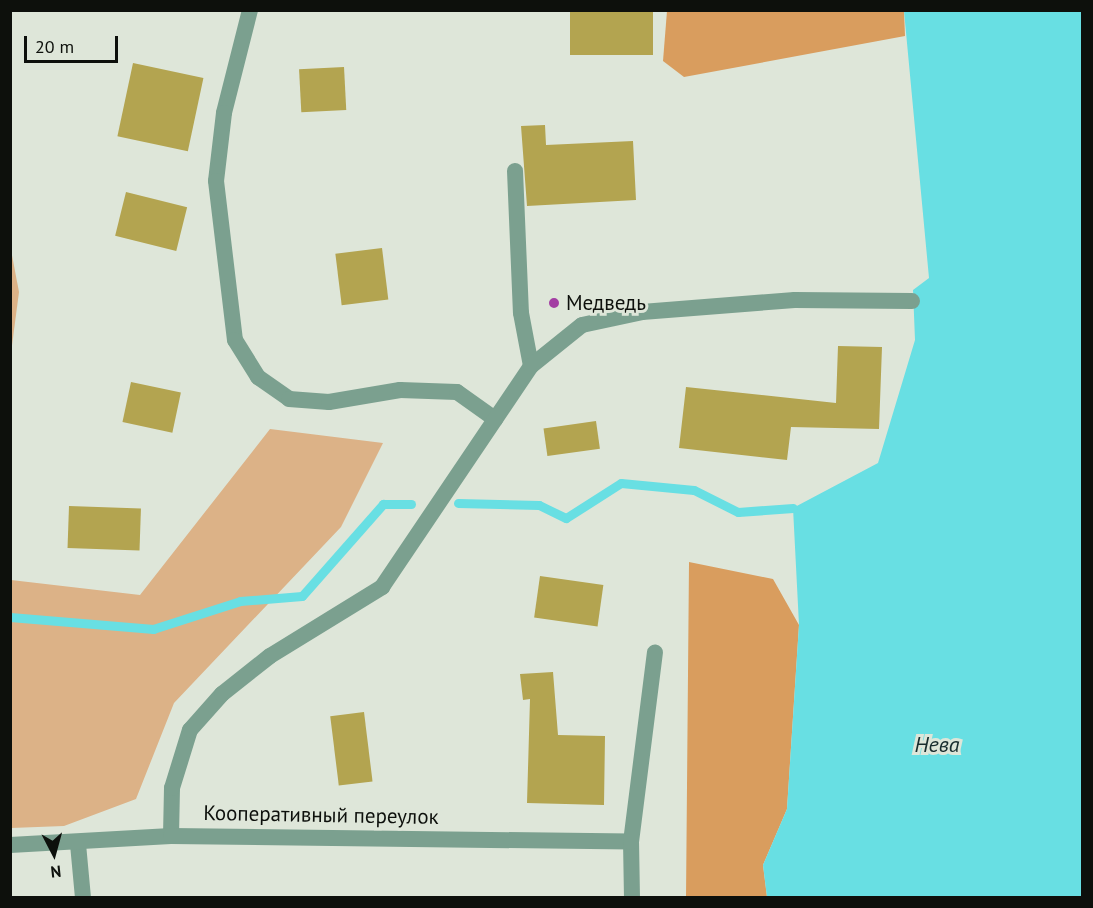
<!DOCTYPE html>
<html>
<head>
<meta charset="utf-8">
<style>
	body { margin:0 }
	#map { position:relative; width:1093px; height:908px; overflow:hidden; background:#dee6d9; font-family:"PT Sans",sans-serif }
	div>[style] { position:absolute }
	.green>* { inset:0; background:#dcb287 }
	.forest>* { inset:0; background:#d99d5e }
	.water>* { inset:0; background:#68dfe3 }
	.stream>* { height:9px; margin:-4.5px; padding:0 4.5px; transform-origin:4.5px; border-radius:4.5px; background:#68dfe3 }
	.building>* { inset:0; background:#b3a450; transform-origin:0 0 }
	.service>* { height:16px; margin:-8px; padding:0 8px; transform-origin:8px; border-radius:8px; background:#7ba08f }
	.minor>* { height:16px; margin:-8px; padding:0 8px; transform-origin:8px; border-radius:8px; background:#7ba08f }
	.dots>* { width:16px; height:16px; translate:-50% -50%; box-sizing:border-box; border:3px solid #dee6d9; border-radius:50% }
	span { translate:-50% -50%; white-space:nowrap; text-align:center; line-height:1.15; -webkit-text-stroke:6px #dee6d9; paint-order:stroke }
	.poi-label { font-size:21px; color:#0d100c }
	.left { translate:0 -50%; text-align:left }
	.street-label { font-size:21px; color:#0d100c }
	.water-label { font-size:22px; color:#182d2e; font-style:italic }
	.frame { position:absolute; inset:0; border:12px solid #0d100c; pointer-events:none }
	.north { position:absolute; left:24px; top:824px; width:60px; height:60px; -webkit-text-stroke:4px #dee6d9; paint-order:stroke; rotate:174deg; font-size:16px; font-weight:700; line-height:24px; text-align:center; color:#0d100c }
	.north::after { content:''; display:block; margin:auto; width:21px; height:27px; background:#0d100c; clip-path:polygon(50% 0,100% 100%,50% 72%,0 100%) }
	.scale { position:absolute; left:24px; top:36px; width:94px; height:27px; box-sizing:border-box; border:3px solid #0d100c; border-top:0; padding-left:8px; font-size:18px; line-height:21px; white-space:nowrap; color:#0d100c; -webkit-text-stroke:4px #dee6d9; paint-order:stroke }
</style>
</head>
<body>
<div id="map">
	<div class="green">
		<div style="clip-path:polygon(11px 250px,19px 292px,11px 353px,10px 250px)"></div>
		<div style="clip-path:polygon(270px 429px,383px 443px,341px 527px,174px 703px,136px 799px,64px 826px,11px 828px,11px 580px,140px 595px)"></div>
	</div>
	<div class="forest">
		<div style="clip-path:polygon(667px 11px,904px 11px,905px 36px,684px 77px,663px 61px)"></div>
		<div style="clip-path:polygon(689px 562px,773px 579px,799px 625px,787px 809px,763px 865px,767px 897px,686px 898px)"></div>
	</div>
	<div class="water">
		<div style="clip-path:polygon(904px 11px,1082px 11px,1082px 897px,767px 897px,763px 865px,787px 809px,799px 625px,793px 508px,878px 463px,915px 340px,913px 290px,929px 278px)"></div>
	</div>
	<div class="stream">
		<div style="left:458px;top:503px;width:81px;rotate:1.4deg"></div>
		<div style="left:539px;top:505px;width:30px;rotate:26deg"></div>
		<div style="left:566px;top:518px;width:65px;rotate:-32.5deg"></div>
		<div style="left:621px;top:483px;width:73px;rotate:5.5deg"></div>
		<div style="left:694px;top:490px;width:49px;rotate:26.6deg"></div>
		<div style="left:738px;top:512px;width:55px;rotate:-4.2deg"></div>
		<div style="left:10px;top:617px;width:144px;rotate:4.8deg"></div>
		<div style="left:153px;top:629px;width:91px;rotate:-17.8deg"></div>
		<div style="left:240px;top:601px;width:62px;rotate:-4.6deg"></div>
		<div style="left:302px;top:596px;width:123px;rotate:-48.6deg"></div>
		<div style="left:383px;top:504px;width:28px"></div>
	</div>
	<div class="building">
		<div style="left:570px;top:10px;width:83px;height:45px"></div>
		<div style="left:133px;top:63px;width:72px;height:75px;rotate:12deg"></div>
		<div style="left:344px;top:67px;width:43px;height:45px;rotate:87deg"></div>
		<div style="clip-path:polygon(545px 125px,546px 145px,633px 141px,636px 200px,527px 206px,521px 126px)"></div>
		<div style="left:126px;top:192px;width:63px;height:45px;rotate:14deg"></div>
		<div style="left:382px;top:248px;width:52px;height:47px;rotate:83deg"></div>
		<div style="clip-path:polygon(838px 346px,882px 347px,879px 429px,791px 427px,787px 460px,679px 448px,686px 387px,836px 403px)"></div>
		<div style="left:131px;top:382px;width:51px;height:41px;rotate:12deg"></div>
		<div style="left:596px;top:421px;width:28px;height:53px;rotate:82deg"></div>
		<div style="left:69px;top:506px;width:72px;height:42px;rotate:2deg"></div>
		<div style="left:540px;top:576px;width:64px;height:42px;rotate:8deg"></div>
		<div style="clip-path:polygon(553px 672px,558px 735px,605px 736px,604px 805px,527px 803px,530px 699px,523px 700px,520px 674px)"></div>
		<div style="left:364px;top:712px;width:70px;height:34px;rotate:83deg"></div>
	</div>
	<div class="service">
		<div style="left:515px;top:171px;width:142px;rotate:87.6deg"></div>
		<div style="left:521px;top:313px;width:54px;rotate:79.3deg"></div>
		<div style="left:642px;top:312px;width:153px;rotate:-4.5deg"></div>
		<div style="left:795px;top:300px;width:117px;rotate:0.5deg"></div>
	</div>
	<div class="minor">
		<div style="left:250px;top:10px;width:106px;rotate:104.2deg"></div>
		<div style="left:224px;top:113px;width:68px;rotate:96.7deg"></div>
		<div style="left:216px;top:181px;width:160px;rotate:83.2deg"></div>
		<div style="left:235px;top:340px;width:44px;rotate:58.1deg"></div>
		<div style="left:258px;top:377px;width:38px;rotate:35deg"></div>
		<div style="left:289px;top:399px;width:40px;rotate:4.3deg"></div>
		<div style="left:329px;top:402px;width:72px;rotate:-9.6deg"></div>
		<div style="left:400px;top:390px;width:57px;rotate:2deg"></div>
		<div style="left:457px;top:392px;width:47px;rotate:35.4deg"></div>
		<div style="left:171px;top:836px;width:48px;rotate:-88.8deg"></div>
		<div style="left:172px;top:788px;width:61px;rotate:-72.8deg"></div>
		<div style="left:190px;top:730px;width:48px;rotate:-48.4deg"></div>
		<div style="left:222px;top:694px;width:61px;rotate:-38.4deg"></div>
		<div style="left:270px;top:656px;width:132px;rotate:-31.6deg"></div>
		<div style="left:382px;top:587px;width:267px;rotate:-56deg"></div>
		<div style="left:531px;top:366px;width:65px;rotate:-38.8deg"></div>
		<div style="left:582px;top:325px;width:61px;rotate:-12.2deg"></div>
		<div style="left:78px;top:844px;width:54px;rotate:84.7deg"></div>
		<div style="left:10px;top:845px;width:161px;rotate:-3.2deg"></div>
		<div style="left:171px;top:836px;width:460px;rotate:0.7deg"></div>
		<div style="left:632px;top:898px;width:56px;rotate:-91deg"></div>
		<div style="left:631px;top:842px;width:191px;rotate:-82.8deg"></div>
	</div>
	<div class="dots">
		<div style="left:554px;top:303px;background:#a33ea3"></div>
	</div>
	<div class="poi-label">
		<span class="left" style="left:566px;top:303px">Медведь</span>
	</div>
	<div class="street-label">
		<span style="left:321px;top:815px;rotate:1deg">Кооперативный переулок</span>
	</div>
	<div class="water-label">
		<span style="left:937px;top:745px">Нева</span>
	</div>
	<div class="frame"></div>
	<div class="north">N</div>
	<div class="scale">20 m</div>
</div>
</body>
</html>
